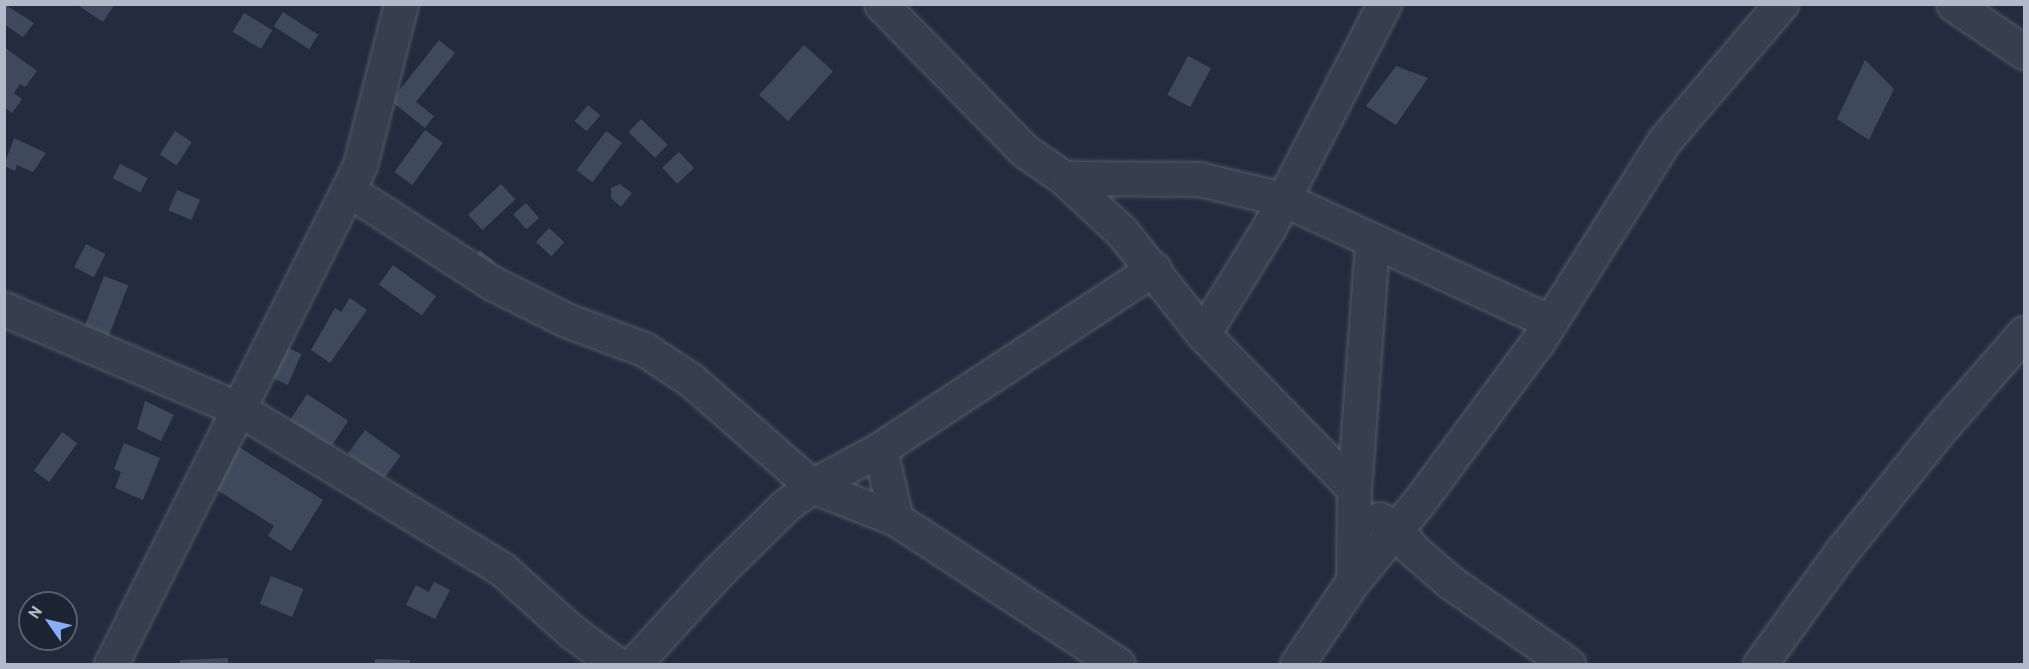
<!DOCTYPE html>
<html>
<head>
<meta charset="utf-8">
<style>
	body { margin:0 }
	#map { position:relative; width:2029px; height:669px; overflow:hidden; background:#222c3c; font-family:Barlow,sans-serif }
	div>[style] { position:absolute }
	.building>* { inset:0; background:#3e4a5b; transform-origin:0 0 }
	.roads { filter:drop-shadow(0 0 2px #545c6a) drop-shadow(0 0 2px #545c6a) }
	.minor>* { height:33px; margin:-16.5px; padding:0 16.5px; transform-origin:16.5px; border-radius:16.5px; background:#363f4c }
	span { translate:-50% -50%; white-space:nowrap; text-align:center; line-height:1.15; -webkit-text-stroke:4.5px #1b2431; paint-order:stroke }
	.frame { position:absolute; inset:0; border:6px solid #b2b9c8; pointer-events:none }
	.north { position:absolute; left:18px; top:591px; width:60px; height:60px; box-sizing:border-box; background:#1b2431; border:2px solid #57606d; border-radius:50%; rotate:304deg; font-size:16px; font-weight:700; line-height:24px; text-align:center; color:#b2b9c8 }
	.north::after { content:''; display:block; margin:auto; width:21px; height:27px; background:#85aef9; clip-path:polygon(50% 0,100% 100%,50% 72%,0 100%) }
</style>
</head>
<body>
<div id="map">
	<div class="building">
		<div style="clip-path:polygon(4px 4px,34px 23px,23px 37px,4px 24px)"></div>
		<div style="clip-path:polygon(76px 4px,115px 4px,103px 22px)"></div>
		<div style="left:283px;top:12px;width:42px;height:17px;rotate:33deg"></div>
		<div style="left:244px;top:13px;width:33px;height:22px;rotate:31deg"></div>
		<div style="clip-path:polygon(439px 40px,455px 53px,416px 102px,434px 116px,425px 128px,391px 101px)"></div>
		<div style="left:804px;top:45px;width:39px;height:67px;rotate:42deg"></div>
		<div style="clip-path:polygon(4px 47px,37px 71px,25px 87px,20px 84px,14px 93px,22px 99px,12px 113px,4px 107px)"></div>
		<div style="left:1188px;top:56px;width:26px;height:44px;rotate:28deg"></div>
		<div style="clip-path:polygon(1865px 60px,1894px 89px,1869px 140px,1837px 119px)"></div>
		<div style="clip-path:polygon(1396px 66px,1428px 78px,1396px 125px,1366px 106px)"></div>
		<div style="left:588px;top:105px;width:16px;height:21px;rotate:40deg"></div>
		<div style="left:641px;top:119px;width:37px;height:18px;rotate:44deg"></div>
		<div style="left:425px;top:130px;width:22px;height:52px;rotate:36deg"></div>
		<div style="left:175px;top:131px;width:20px;height:28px;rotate:33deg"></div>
		<div style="left:606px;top:131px;width:20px;height:49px;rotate:37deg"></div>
		<div style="clip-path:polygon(14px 138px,46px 153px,33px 172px,17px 165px,15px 171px,4px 166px)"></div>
		<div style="left:679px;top:152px;width:22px;height:23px;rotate:47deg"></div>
		<div style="left:120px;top:164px;width:31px;height:16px;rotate:27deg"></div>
		<div style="left:501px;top:184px;width:21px;height:45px;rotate:47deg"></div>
		<div style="clip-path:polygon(620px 184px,632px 193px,621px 207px,611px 198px,611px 188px)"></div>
		<div style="left:177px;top:190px;width:25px;height:22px;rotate:23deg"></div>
		<div style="left:526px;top:203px;width:20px;height:17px;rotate:49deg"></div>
		<div style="left:549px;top:228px;width:21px;height:19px;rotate:43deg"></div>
		<div style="left:86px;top:244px;width:22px;height:26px;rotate:27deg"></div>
		<div style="left:480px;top:250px;width:20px;height:13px;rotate:41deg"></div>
		<div style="left:393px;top:265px;width:53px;height:24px;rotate:36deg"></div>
		<div style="left:104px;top:276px;width:26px;height:60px;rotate:21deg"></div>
		<div style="clip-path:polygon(350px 298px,367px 310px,330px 363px,311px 350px,335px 308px,341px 312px)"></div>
		<div style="left:286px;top:347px;width:17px;height:34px;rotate:24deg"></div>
		<div style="left:307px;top:394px;width:49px;height:36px;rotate:33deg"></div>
		<div style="clip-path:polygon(145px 401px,174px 415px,161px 441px,137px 429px)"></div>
		<div style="left:365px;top:430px;width:44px;height:29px;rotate:36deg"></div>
		<div style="left:62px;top:432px;width:19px;height:48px;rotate:36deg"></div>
		<div style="clip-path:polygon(231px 442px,323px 500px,291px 551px,268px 536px,274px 526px,206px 483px)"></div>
		<div style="clip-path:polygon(124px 443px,160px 458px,143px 500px,115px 488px,121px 472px,114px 469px)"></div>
		<div style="left:271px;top:576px;width:35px;height:30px;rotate:22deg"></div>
		<div style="clip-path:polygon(434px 582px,450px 590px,435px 619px,406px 605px,416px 585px,429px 592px)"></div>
		<div style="clip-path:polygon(228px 658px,228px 664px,180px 664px,180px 660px)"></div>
		<div style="clip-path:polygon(375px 659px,410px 660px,410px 664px,374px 664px)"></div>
	</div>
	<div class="roads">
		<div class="minor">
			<div style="left:881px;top:4px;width:206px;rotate:45.6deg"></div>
			<div style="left:1025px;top:151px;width:47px;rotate:34.7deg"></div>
			<div style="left:1064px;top:178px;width:79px;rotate:43deg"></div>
			<div style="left:1122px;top:232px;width:130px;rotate:51.5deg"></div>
			<div style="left:1203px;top:334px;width:216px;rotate:45.7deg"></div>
			<div style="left:1354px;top:489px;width:92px;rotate:90.6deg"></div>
			<div style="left:1953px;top:4px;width:86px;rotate:34.1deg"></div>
			<div style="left:1064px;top:178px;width:135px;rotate:0.4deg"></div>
			<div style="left:1199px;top:179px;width:86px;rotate:13.4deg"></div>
			<div style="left:1283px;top:199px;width:294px;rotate:24.7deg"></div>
			<div style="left:348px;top:190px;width:174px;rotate:32.8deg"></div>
			<div style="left:494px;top:284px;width:80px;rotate:26.6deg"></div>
			<div style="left:566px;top:320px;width:83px;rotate:20.4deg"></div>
			<div style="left:644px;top:349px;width:56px;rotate:33.4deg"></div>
			<div style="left:691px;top:380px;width:161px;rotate:41.2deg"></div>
			<div style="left:812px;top:486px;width:90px;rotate:21.4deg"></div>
			<div style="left:896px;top:519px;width:265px;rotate:33.2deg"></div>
			<div style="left:4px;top:309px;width:255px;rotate:23.1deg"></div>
			<div style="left:239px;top:409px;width:308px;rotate:31.3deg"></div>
			<div style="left:502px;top:569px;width:93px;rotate:41.9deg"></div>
			<div style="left:571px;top:631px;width:56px;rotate:36.3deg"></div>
			<div style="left:1203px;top:334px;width:126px;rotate:-58.3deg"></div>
			<div style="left:1269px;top:227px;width:251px;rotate:-62.7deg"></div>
			<div style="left:880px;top:449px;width:72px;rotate:77.1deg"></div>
			<div style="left:1354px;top:489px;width:249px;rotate:-85.8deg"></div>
			<div style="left:1379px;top:519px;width:19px;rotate:28deg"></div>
			<div style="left:1396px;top:528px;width:26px;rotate:53deg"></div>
			<div style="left:1412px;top:549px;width:50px;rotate:41deg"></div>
			<div style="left:1450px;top:582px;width:144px;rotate:34.8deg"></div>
			<div style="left:111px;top:664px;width:558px;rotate:-63.48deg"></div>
			<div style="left:360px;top:165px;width:166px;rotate:-75.7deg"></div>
			<div style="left:634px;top:664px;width:126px;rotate:-47.6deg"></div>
			<div style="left:719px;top:571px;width:94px;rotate:-44.6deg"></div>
			<div style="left:786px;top:505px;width:32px;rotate:-36deg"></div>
			<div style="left:812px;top:486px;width:77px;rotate:-28.6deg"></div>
			<div style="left:880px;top:449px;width:328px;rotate:-33.4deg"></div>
			<div style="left:1297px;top:664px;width:100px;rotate:-56deg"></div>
			<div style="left:1353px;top:581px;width:102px;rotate:-50.2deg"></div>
			<div style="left:1418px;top:503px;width:202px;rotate:-53.5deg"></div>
			<div style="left:1538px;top:341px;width:236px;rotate:-57.8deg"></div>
			<div style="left:1664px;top:141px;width:180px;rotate:-49.5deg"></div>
			<div style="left:1760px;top:664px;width:138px;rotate:-54.1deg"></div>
			<div style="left:1841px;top:552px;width:161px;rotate:-51.1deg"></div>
			<div style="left:1942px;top:427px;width:125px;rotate:-48.9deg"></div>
		</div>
	</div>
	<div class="frame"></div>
	<div class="north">N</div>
</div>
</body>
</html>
